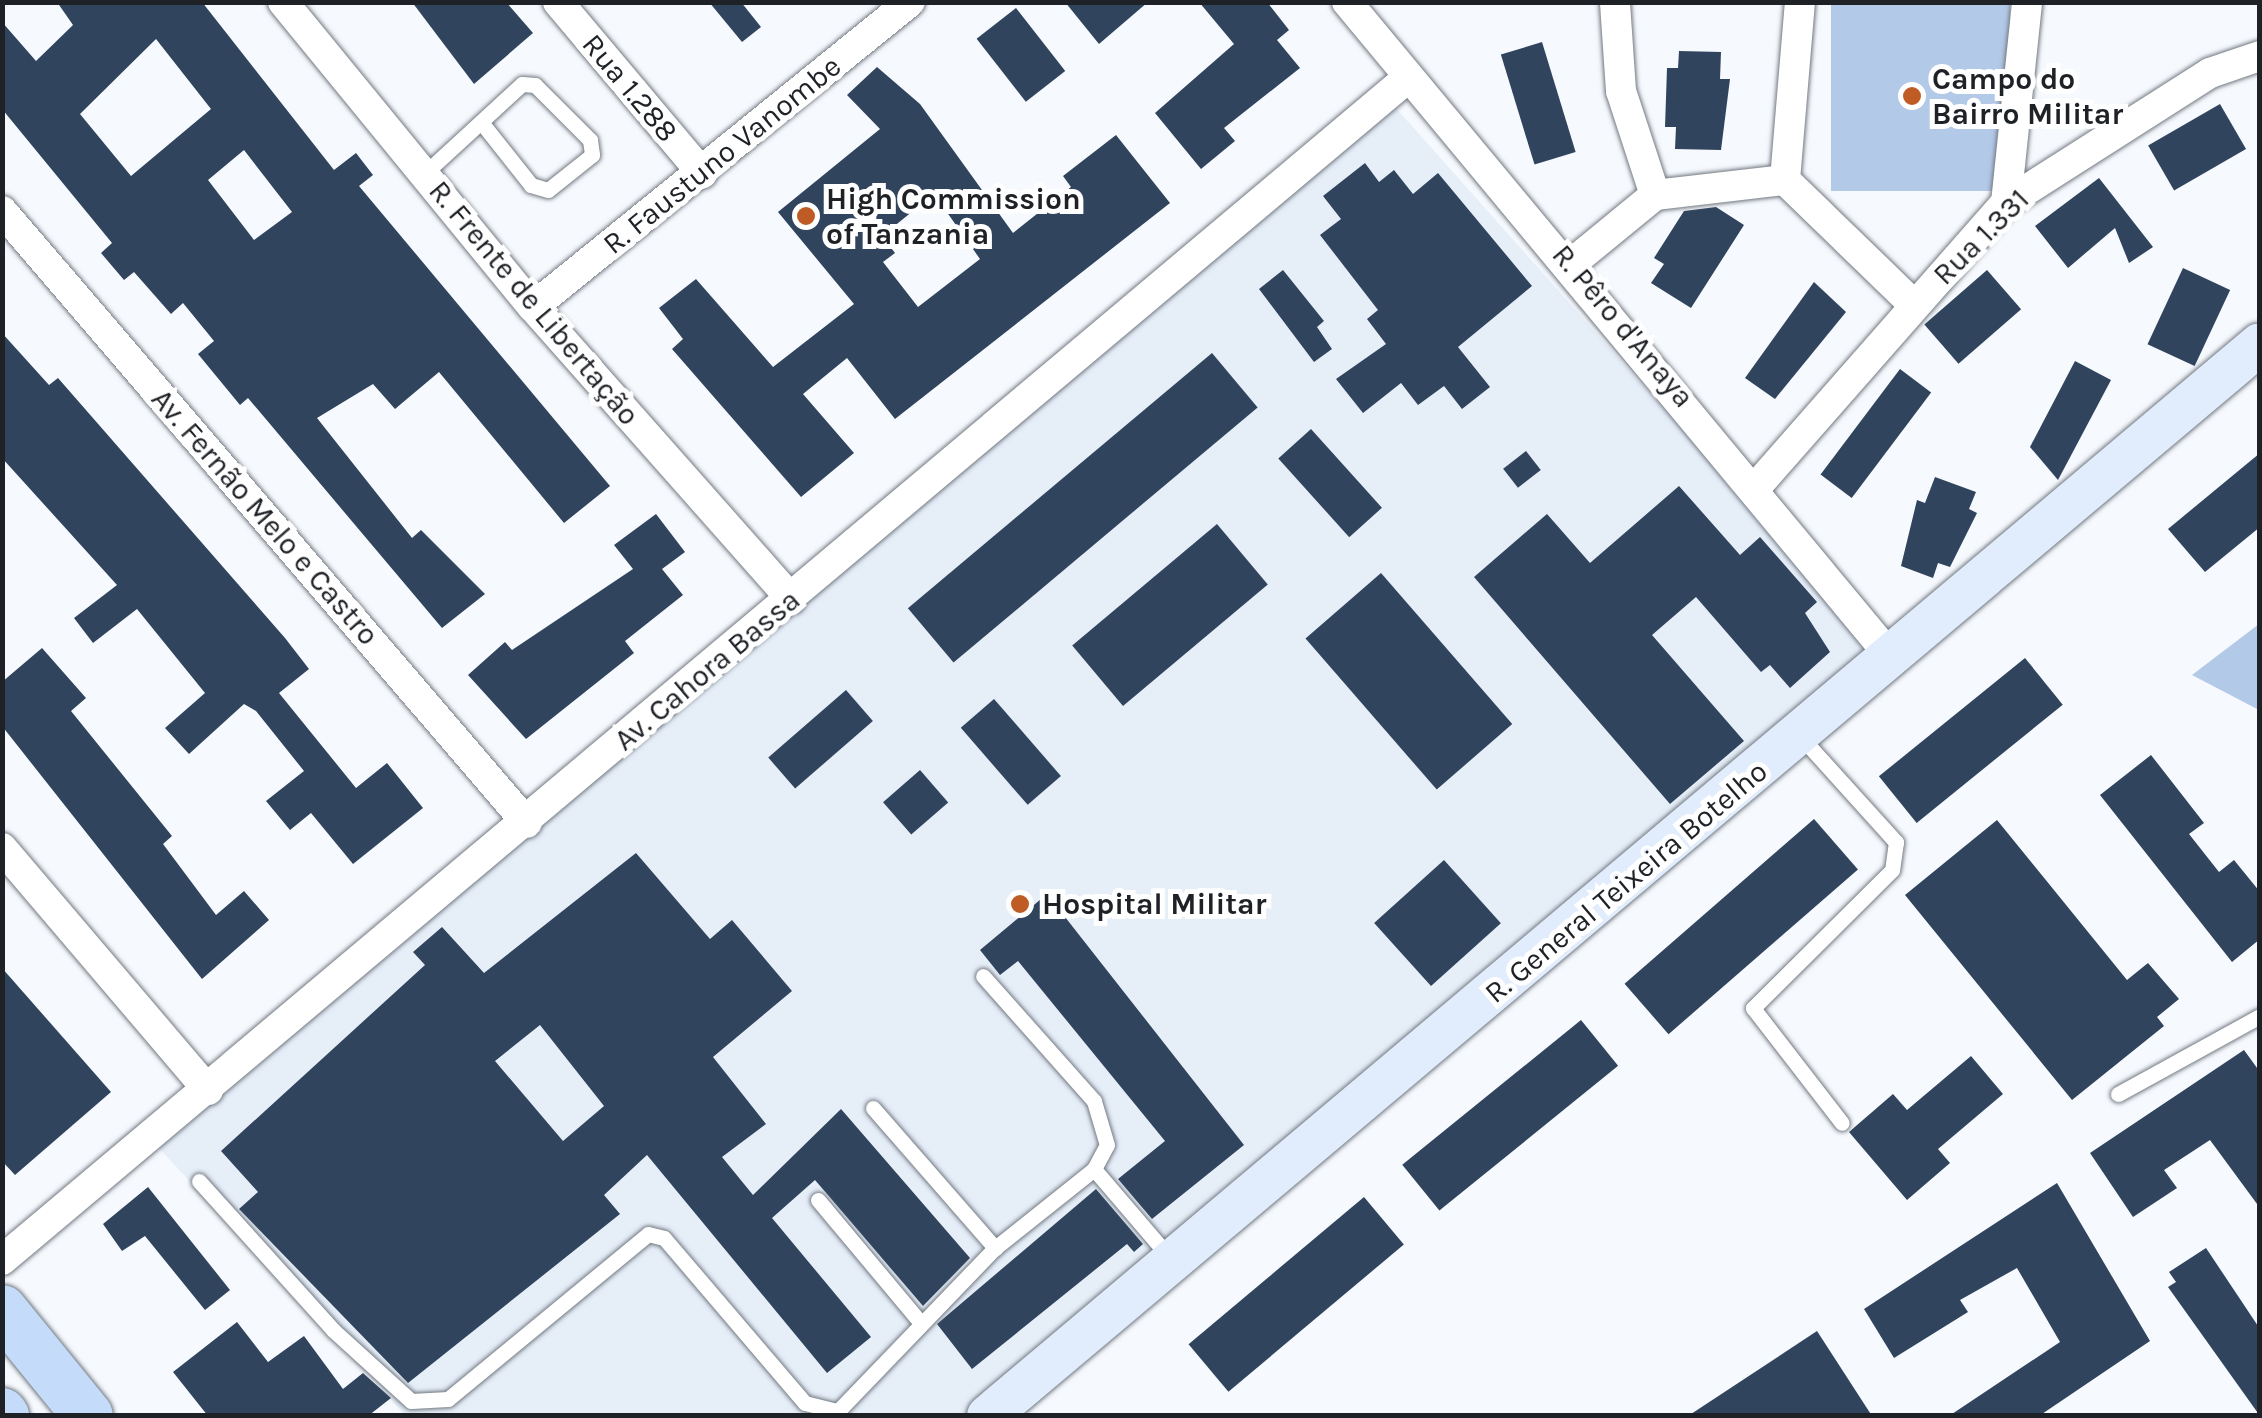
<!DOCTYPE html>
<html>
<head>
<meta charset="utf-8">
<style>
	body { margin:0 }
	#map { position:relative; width:2262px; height:1418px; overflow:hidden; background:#f6f9fd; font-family:Karla,sans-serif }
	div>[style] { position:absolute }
	.built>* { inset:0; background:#e6eef8 }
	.green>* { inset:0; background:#b3c9e8; transform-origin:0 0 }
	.building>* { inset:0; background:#30445d; transform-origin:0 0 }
	.roads { filter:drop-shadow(0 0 2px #727982) drop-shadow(0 0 2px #727982) }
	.lane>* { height:15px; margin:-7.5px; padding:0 7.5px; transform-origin:7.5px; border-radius:7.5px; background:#fff }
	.street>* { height:30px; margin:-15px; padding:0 15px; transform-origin:15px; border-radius:15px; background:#fff }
	.secondary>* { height:42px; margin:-21px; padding:0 21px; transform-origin:21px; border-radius:21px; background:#e1edfd }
	.primary>* { height:50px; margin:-25px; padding:0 25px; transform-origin:25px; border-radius:25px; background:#c4dbfa }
	.dots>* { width:28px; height:28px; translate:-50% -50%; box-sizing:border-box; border:5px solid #fff; border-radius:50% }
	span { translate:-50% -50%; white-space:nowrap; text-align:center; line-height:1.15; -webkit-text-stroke:10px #fff; paint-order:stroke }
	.poi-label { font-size:30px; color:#1e2125; font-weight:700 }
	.left { translate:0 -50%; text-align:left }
	.street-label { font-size:30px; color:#1e2125 }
	.frame { position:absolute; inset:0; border:5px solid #1e2125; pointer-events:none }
</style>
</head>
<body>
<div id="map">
	<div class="built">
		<div style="clip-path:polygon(1395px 107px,1887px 660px,968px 1415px,405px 1415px,159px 1148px)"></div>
	</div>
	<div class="green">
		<div style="left:1831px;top:3px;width:179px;height:188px"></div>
		<div style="clip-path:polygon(2259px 624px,2260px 627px,2259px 710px,2192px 675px)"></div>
	</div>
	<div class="building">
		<div style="clip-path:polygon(evenodd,57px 2px,202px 2px,334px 170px,356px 153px,373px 175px,359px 186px,610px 486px,564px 523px,439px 372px,395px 409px,373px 384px,317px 418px,412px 538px,421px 530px,485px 594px,442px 628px,248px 398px,240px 405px,198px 354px,214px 341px,183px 303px,171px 314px,134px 272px,124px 280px,101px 253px,112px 243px,2px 109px,2px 22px,36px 61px,73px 25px,57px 2px,156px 39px,211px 109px,131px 176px,80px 114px,156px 39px,57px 2px,244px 150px,292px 212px,254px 240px,208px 180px,244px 150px)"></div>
		<div style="clip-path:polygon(412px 2px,506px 2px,533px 33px,474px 84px)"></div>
		<div style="clip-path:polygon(709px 2px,741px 2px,761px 27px,742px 42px)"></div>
		<div style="clip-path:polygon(1065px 2px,1148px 2px,1099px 44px)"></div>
		<div style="clip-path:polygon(1199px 2px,1267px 2px,1289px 30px,1277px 40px,1300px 68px,1224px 128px,1235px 141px,1201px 169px,1155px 113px,1234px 44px)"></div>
		<div style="left:1016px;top:8px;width:80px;height:50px;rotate:52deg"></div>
		<div style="left:1542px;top:42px;width:115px;height:43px;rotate:73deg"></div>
		<div style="clip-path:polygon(1679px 51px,1721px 52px,1720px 79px,1730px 79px,1721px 150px,1675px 149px,1676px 127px,1665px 127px,1667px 68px,1678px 68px)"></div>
		<div style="clip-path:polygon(evenodd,877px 67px,920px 104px,1013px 233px,1071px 187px,1063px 176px,1116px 135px,1170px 203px,895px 419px,847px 358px,803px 394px,854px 453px,801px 497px,672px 349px,683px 339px,659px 308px,696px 279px,773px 367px,854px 304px,778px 212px,880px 129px,847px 95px,877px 67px,934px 194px,980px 259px,918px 307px,883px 262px,895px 253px,882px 236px,934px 194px)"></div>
		<div style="left:2220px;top:104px;width:52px;height:83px;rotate:60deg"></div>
		<div style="clip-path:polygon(1365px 163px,1379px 182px,1394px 170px,1413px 194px,1438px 173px,1532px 286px,1458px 347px,1490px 387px,1462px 409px,1444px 386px,1418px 405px,1401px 383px,1363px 413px,1336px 379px,1386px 344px,1367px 319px,1378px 310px,1320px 235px,1341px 219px,1323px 196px)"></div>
		<div style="clip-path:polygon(2099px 178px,2153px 247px,2129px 263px,2115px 228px,2068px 268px,2035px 226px)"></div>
		<div style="clip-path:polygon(1716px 207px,1744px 225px,1691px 308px,1651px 283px,1664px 264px,1654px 258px,1684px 211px)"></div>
		<div style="left:2183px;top:268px;width:52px;height:84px;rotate:25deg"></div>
		<div style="clip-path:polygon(1283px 270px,1324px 321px,1317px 327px,1332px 349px,1314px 362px,1259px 289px)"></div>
		<div style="left:1987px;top:270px;width:52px;height:83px;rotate:49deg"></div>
		<div style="clip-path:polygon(1814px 282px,1846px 312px,1775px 399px,1745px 378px)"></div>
		<div style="clip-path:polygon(2px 333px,49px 385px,58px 378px,285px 638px,309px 669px,279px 693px,356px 788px,387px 763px,423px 808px,353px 864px,311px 813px,290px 830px,266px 801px,304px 771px,256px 711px,244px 704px,189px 754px,165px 728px,205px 693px,137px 609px,93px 643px,74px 618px,117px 585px,2px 458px)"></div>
		<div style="left:1212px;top:353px;width:71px;height:397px;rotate:50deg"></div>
		<div style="clip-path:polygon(2075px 361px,2111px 380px,2058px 480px,2030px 447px)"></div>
		<div style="left:1900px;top:369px;width:39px;height:132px;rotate:37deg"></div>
		<div style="left:1311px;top:429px;width:106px;height:44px;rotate:48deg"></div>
		<div style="left:1526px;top:451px;width:24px;height:29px;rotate:52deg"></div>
		<div style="clip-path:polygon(2260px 453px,2260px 527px,2205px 572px,2168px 529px)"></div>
		<div style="clip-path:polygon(1935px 477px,1976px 492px,1969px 509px,1977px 513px,1950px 567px,1938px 563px,1933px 578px,1901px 566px,1917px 500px,1925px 503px)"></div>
		<div style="clip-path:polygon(1679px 486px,1740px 555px,1760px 537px,1817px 602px,1805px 613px,1830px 652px,1790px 688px,1770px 665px,1761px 672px,1696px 597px,1652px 635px,1744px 741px,1670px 804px,1474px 577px,1547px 514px,1590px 563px)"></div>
		<div style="clip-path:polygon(656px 514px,685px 552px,662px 569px,683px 595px,625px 641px,634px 653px,526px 739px,468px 675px,505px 642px,512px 650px,633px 569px,614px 545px)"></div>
		<div style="left:1217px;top:524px;width:79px;height:189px;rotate:50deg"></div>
		<div style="left:1381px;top:573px;width:200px;height:100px;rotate:49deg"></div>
		<div style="clip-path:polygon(42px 648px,86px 698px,71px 711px,172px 836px,163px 844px,216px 915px,244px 891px,269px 920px,202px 979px,2px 726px,2px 682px)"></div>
		<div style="left:2025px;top:658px;width:60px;height:188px;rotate:51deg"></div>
		<div style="left:846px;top:690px;width:41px;height:103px;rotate:49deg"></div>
		<div style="left:994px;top:699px;width:102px;height:44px;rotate:49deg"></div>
		<div style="clip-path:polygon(2151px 755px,2204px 823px,2189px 834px,2219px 872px,2234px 860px,2260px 892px,2260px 939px,2232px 962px,2100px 795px)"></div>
		<div style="left:920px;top:770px;width:43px;height:49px;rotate:49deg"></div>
		<div style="left:1814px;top:819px;width:67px;height:251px;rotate:49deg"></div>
		<div style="clip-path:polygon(1997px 820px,2127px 980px,2148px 963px,2179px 999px,2157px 1017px,2164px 1026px,2072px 1100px,1905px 895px)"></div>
		<div style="clip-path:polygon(evenodd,636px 853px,710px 939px,732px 920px,792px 991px,713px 1057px,766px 1124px,722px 1157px,753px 1195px,841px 1109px,970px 1258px,923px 1306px,815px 1180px,772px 1218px,871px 1337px,827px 1373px,647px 1155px,604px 1195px,620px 1214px,408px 1383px,239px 1209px,258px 1192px,221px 1151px,425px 965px,413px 952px,442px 927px,484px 973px,636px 853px,540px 1025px,604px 1106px,563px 1141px,495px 1061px,540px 1025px)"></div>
		<div style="left:1444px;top:860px;width:85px;height:94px;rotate:48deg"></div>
		<div style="clip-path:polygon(1047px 894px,1244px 1145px,1152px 1219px,1118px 1179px,1165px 1141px,1018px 961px,1000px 975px,980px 950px)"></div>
		<div style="clip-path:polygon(2px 968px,111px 1092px,15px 1175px,2px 1161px)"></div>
		<div style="left:1581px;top:1020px;width:59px;height:230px;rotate:51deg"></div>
		<div style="clip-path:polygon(2244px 1050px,2260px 1072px,2260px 1208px,2210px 1140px,2164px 1170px,2177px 1188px,2133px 1217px,2090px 1153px)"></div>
		<div style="clip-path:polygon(1971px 1056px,2003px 1094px,1938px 1149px,1950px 1163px,1907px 1200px,1849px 1132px,1893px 1094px,1907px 1110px)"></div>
		<div style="clip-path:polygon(2057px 1183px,2150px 1341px,2039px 1416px,1949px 1416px,2060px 1342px,2017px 1268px,1960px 1300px,1968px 1312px,1894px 1358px,1864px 1309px)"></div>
		<div style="clip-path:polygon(148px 1187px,230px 1290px,205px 1310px,145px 1236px,122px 1251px,103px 1224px)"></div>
		<div style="clip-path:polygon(1096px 1189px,1143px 1244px,1134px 1252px,1127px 1244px,972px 1369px,937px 1324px)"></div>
		<div style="left:1364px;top:1197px;width:62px;height:229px;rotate:50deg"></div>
		<div style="clip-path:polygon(2206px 1248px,2260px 1329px,2260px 1416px,2168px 1287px,2176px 1282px,2169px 1272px)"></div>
		<div style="clip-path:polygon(237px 1322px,268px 1362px,304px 1336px,343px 1389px,363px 1373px,391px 1398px,368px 1416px,208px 1416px,173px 1372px)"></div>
		<div style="clip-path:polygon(1817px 1331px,1872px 1416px,1688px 1416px)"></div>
	</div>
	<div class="roads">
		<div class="lane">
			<div style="left:424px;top:174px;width:133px;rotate:-42.6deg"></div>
			<div style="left:522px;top:84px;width:13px;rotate:4deg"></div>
			<div style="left:535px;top:85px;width:78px;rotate:45deg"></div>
			<div style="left:590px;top:140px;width:15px;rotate:82deg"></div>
			<div style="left:592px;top:155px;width:56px;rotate:141.5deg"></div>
			<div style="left:548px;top:190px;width:18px;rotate:-164deg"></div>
			<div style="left:531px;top:185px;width:80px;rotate:-128.4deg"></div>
			<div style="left:1801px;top:737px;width:142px;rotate:47.9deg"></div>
			<div style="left:1896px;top:842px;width:28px;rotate:98deg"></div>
			<div style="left:1892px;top:870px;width:196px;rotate:135.2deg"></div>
			<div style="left:1753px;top:1008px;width:145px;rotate:52.3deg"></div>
			<div style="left:2118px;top:1094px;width:162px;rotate:-28.8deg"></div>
			<div style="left:873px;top:1108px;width:186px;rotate:48.9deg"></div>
			<div style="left:1094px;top:1169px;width:117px;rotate:49.5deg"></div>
			<div style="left:199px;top:1181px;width:200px;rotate:48deg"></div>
			<div style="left:333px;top:1330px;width:105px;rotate:42.3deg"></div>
			<div style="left:411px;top:1401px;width:37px;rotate:-3deg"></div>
			<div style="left:448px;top:1399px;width:259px;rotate:-39.5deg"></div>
			<div style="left:648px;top:1234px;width:16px;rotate:14deg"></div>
			<div style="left:664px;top:1238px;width:217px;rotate:49.5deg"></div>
			<div style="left:805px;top:1403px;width:34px;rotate:14deg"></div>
			<div style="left:838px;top:1411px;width:226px;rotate:-46.1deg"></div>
			<div style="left:995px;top:1248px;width:127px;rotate:-38.6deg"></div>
			<div style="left:1094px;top:1169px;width:27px;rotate:-62deg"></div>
			<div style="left:1107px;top:1145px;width:46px;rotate:-106.5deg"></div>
			<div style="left:1094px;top:1101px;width:167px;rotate:-131.6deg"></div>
			<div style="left:818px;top:1200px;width:160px;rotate:50.1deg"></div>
		</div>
		<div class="street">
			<div style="left:283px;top:2px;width:394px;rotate:50.7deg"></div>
			<div style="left:533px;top:307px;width:390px;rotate:48.5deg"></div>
			<div style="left:558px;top:2px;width:224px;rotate:49.9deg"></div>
			<div style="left:1347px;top:2px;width:851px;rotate:50.29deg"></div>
			<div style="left:1785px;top:180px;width:179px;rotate:-85.2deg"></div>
			<div style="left:1655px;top:195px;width:131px;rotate:-6.6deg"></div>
			<div style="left:1785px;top:180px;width:180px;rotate:44.1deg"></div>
			<div style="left:2006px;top:203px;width:202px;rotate:-84deg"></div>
			<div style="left:2px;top:211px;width:806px;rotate:49.38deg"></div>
			<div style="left:1571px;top:264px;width:109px;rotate:-39.4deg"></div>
			<div style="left:1655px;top:195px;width:109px;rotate:-108.1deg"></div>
			<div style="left:1621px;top:91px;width:89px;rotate:-93.9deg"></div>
			<div style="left:533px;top:307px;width:485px;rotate:-39deg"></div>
			<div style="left:1757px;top:486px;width:377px;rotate:-48.7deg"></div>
			<div style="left:2006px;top:203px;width:242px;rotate:-32.5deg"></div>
			<div style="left:2210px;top:73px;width:53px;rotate:-18.8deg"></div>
			<div style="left:2px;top:848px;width:318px;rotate:49.6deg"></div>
			<div style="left:2px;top:1260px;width:1838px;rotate:-40.06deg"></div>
		</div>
		<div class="secondary">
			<div style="left:988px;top:1416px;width:1663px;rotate:-40.12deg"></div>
		</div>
		<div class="primary">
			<div style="left:2px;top:1310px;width:136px;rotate:50.9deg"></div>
			<div style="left:2px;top:1413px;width:4px;rotate:56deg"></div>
		</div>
	</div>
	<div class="dots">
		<div style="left:1912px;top:96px;background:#bf5b25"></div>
		<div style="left:806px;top:216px;background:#bf5b25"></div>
		<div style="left:1020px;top:904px;background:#bf5b25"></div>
	</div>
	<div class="poi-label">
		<span class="left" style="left:1932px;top:96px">Campo do<br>Bairro Militar</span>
		<span class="left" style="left:826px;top:216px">High Commission<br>of Tanzania</span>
		<span class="left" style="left:1042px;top:904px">Hospital Militar</span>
	</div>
	<div class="street-label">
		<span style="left:630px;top:88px;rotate:50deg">Rua 1.288</span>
		<span style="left:722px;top:155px;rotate:-39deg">R. Faustuno Vanombe</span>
		<span style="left:1981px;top:237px;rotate:-45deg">Rua 1.331</span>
		<span style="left:534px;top:303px;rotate:50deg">R. Frente de Libertação</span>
		<span style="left:1623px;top:326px;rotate:50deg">R. Pêro d'Anaya</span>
		<span style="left:265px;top:517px;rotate:49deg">Av. Fernão Melo e Castro</span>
		<span style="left:707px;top:670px;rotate:-40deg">Av. Cahora Bassa</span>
		<span style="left:1626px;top:882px;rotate:-40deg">R. General Teixeira Botelho</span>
	</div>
	<div class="frame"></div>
</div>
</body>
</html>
